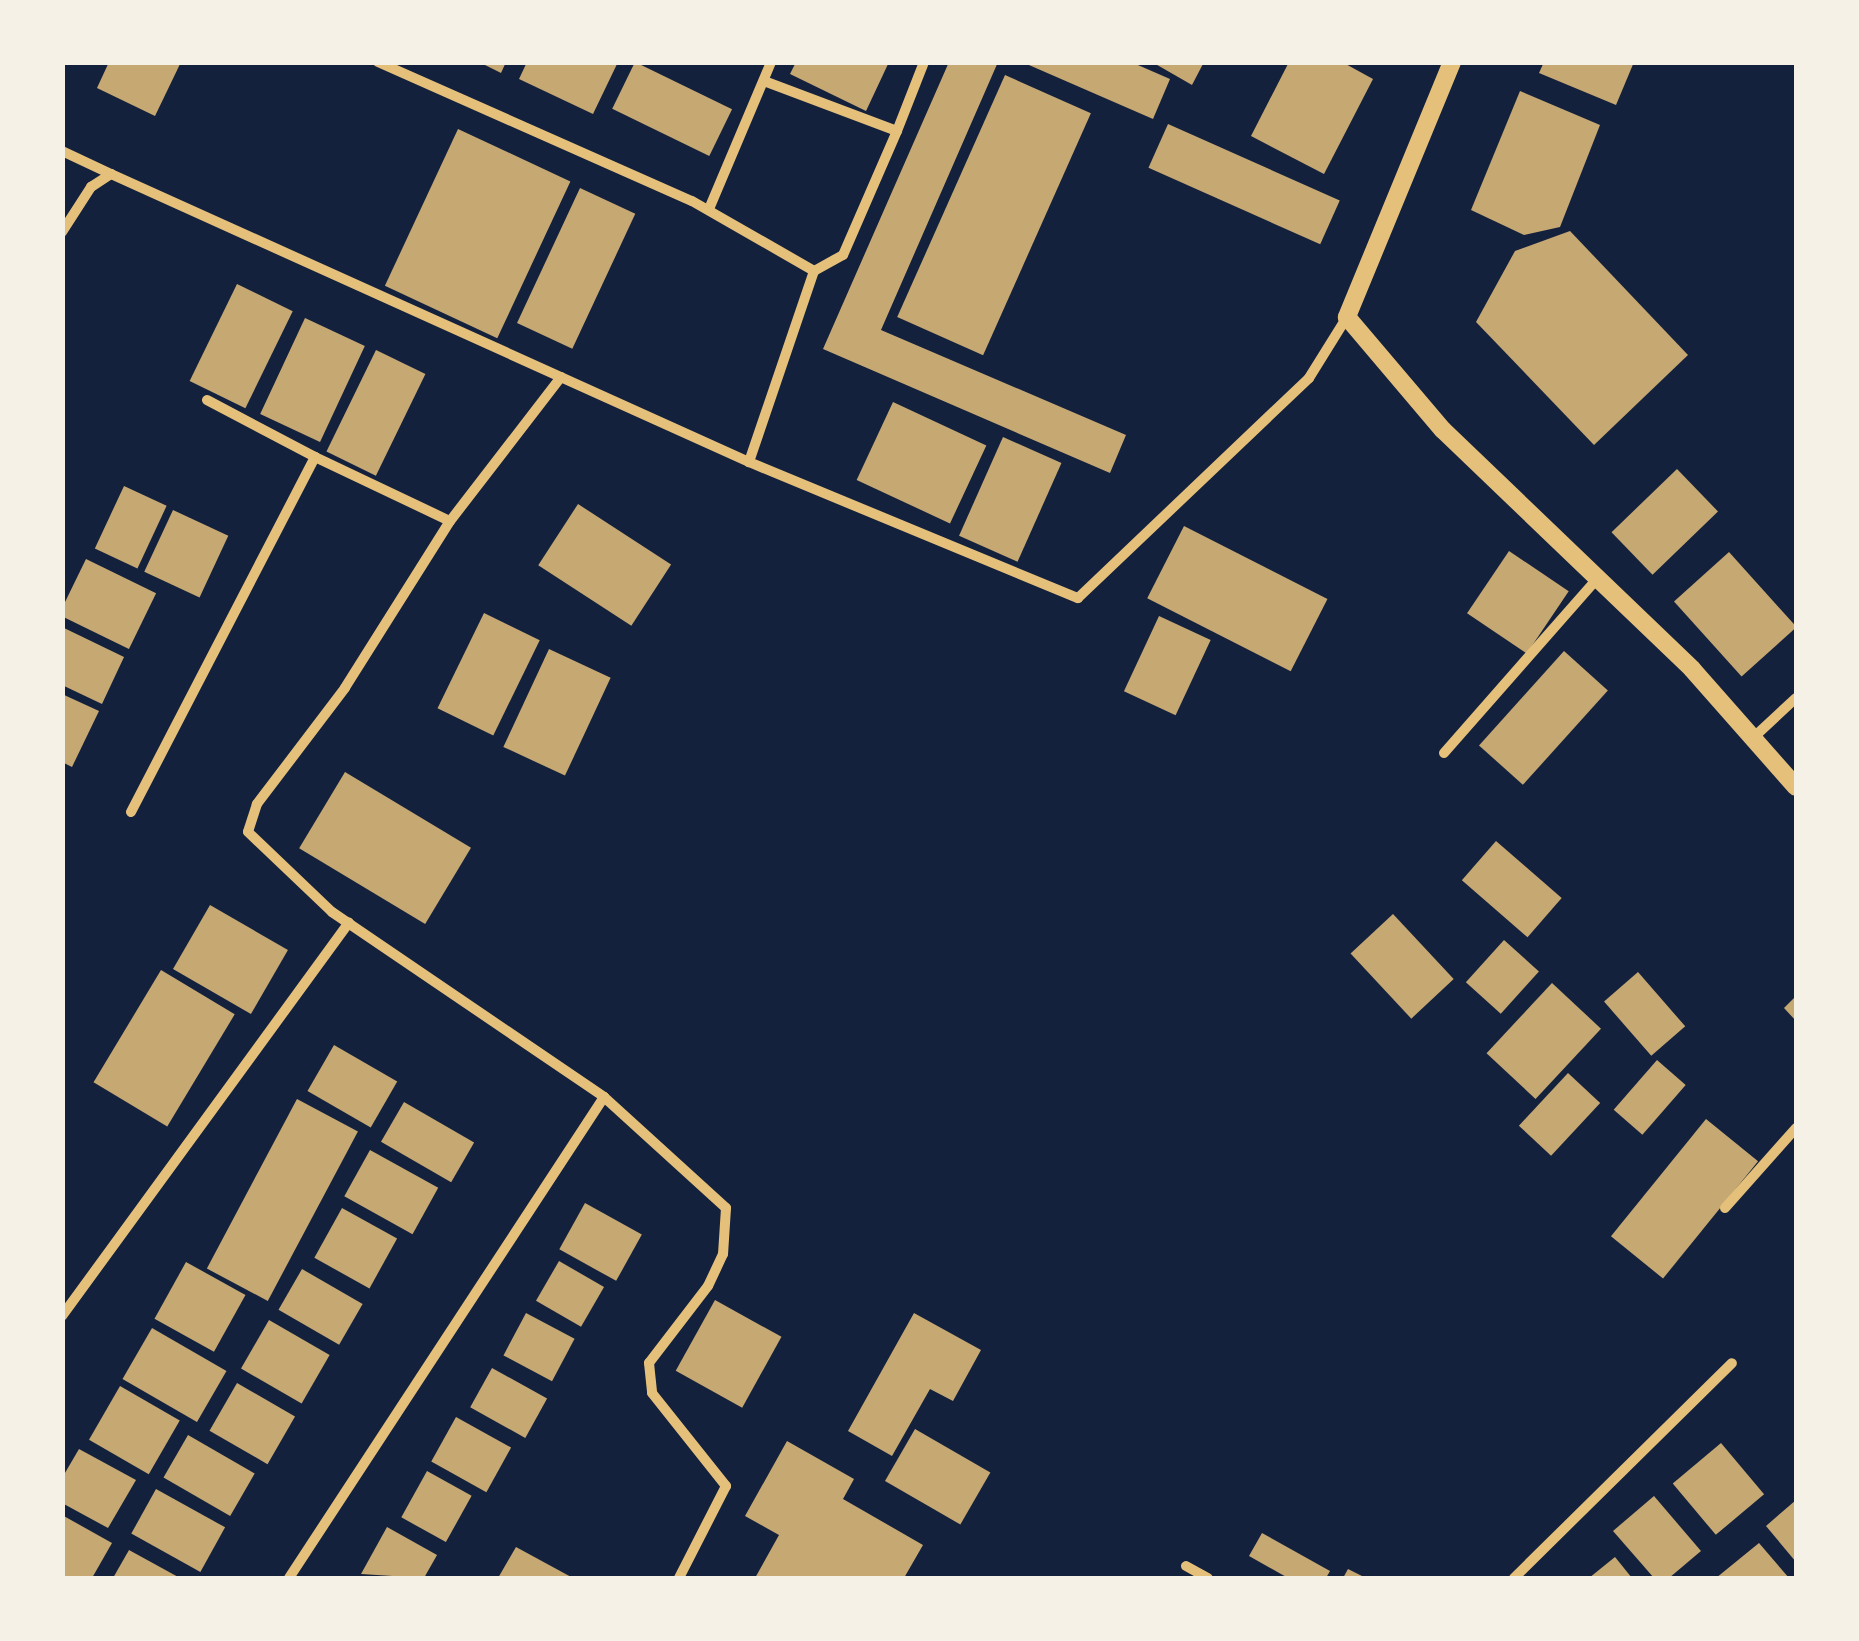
<!DOCTYPE html>
<html>
<head>
<meta charset="utf-8">
<style>
	body { margin:0 }
	#map { position:relative; width:1859px; height:1641px; overflow:hidden; background:#14213d; font-family:"Noto Sans",sans-serif }
	div>[style] { position:absolute }
	.building>* { inset:0; background:#c6a872; transform-origin:0 0 }
	.minor>* { height:10px; margin:-5px; padding:0 5px; transform-origin:5px; border-radius:5px; background:#e5c07b }
	.tertiary>* { height:18px; margin:-9px; padding:0 9px; transform-origin:9px; border-radius:9px; background:#e5c07b }
	span { translate:-50% -50%; white-space:nowrap; text-align:center; line-height:1.15; -webkit-text-stroke:8px #f6f1e7; paint-order:stroke }
	.frame { position:absolute; inset:0; border:65px solid #f6f1e7; pointer-events:none }
</style>
</head>
<body>
<div id="map">
	<div class="building">
		<div style="clip-path:polygon(109px 62px,181px 62px,155px 116px,97px 88px)"></div>
		<div style="clip-path:polygon(479px 62px,506px 62px,501px 73px)"></div>
		<div style="clip-path:polygon(527px 62px,618px 62px,593px 114px,519px 79px)"></div>
		<div style="left:635px;top:62px;width:108px;height:52px;rotate:26deg"></div>
		<div style="clip-path:polygon(796px 62px,889px 62px,866px 111px,790px 74px)"></div>
		<div style="clip-path:polygon(949px 62px,998px 62px,881px 330px,1126px 435px,1110px 473px,823px 349px)"></div>
		<div style="clip-path:polygon(1022px 62px,1131px 62px,1170px 79px,1153px 119px)"></div>
		<div style="clip-path:polygon(1152px 62px,1204px 62px,1192px 85px)"></div>
		<div style="clip-path:polygon(1289px 62px,1342px 62px,1373px 79px,1324px 174px,1251px 136px)"></div>
		<div style="clip-path:polygon(1544px 62px,1634px 62px,1616px 105px,1539px 73px)"></div>
		<div style="left:1005px;top:75px;width:94px;height:265px;rotate:24deg"></div>
		<div style="clip-path:polygon(1520px 91px,1600px 125px,1560px 227px,1524px 235px,1471px 210px)"></div>
		<div style="left:1168px;top:124px;width:188px;height:48px;rotate:24deg"></div>
		<div style="left:458px;top:129px;width:124px;height:173px;rotate:25deg"></div>
		<div style="left:580px;top:188px;width:61px;height:149px;rotate:25deg"></div>
		<div style="clip-path:polygon(1570px 231px,1688px 355px,1594px 445px,1476px 322px,1515px 251px)"></div>
		<div style="left:237px;top:284px;width:62px;height:108px;rotate:26deg"></div>
		<div style="left:305px;top:318px;width:66px;height:106px;rotate:25deg"></div>
		<div style="left:376px;top:350px;width:55px;height:113px;rotate:26deg"></div>
		<div style="left:893px;top:402px;width:103px;height:86px;rotate:25deg"></div>
		<div style="left:1003px;top:437px;width:64px;height:108px;rotate:24deg"></div>
		<div style="left:1677px;top:469px;width:59px;height:91px;rotate:46deg"></div>
		<div style="left:124px;top:486px;width:47px;height:69px;rotate:25deg"></div>
		<div style="left:578px;top:504px;width:111px;height:73px;rotate:33deg"></div>
		<div style="left:173px;top:510px;width:61px;height:68px;rotate:25deg"></div>
		<div style="left:1184px;top:526px;width:161px;height:81px;rotate:27deg"></div>
		<div style="left:1509px;top:551px;width:72px;height:75px;rotate:34deg"></div>
		<div style="left:1729px;top:552px;width:101px;height:74px;rotate:48deg"></div>
		<div style="left:86px;top:559px;width:78px;height:62px;rotate:26deg"></div>
		<div style="left:484px;top:613px;width:62px;height:106px;rotate:26deg"></div>
		<div style="left:1159px;top:616px;width:57px;height:83px;rotate:25deg"></div>
		<div style="clip-path:polygon(62px 627px,124px 657px,102px 704px,62px 685px)"></div>
		<div style="left:549px;top:649px;width:68px;height:108px;rotate:25deg"></div>
		<div style="left:1564px;top:651px;width:59px;height:127px;rotate:42deg"></div>
		<div style="clip-path:polygon(62px 694px,99px 711px,72px 767px,62px 762px)"></div>
		<div style="left:345px;top:772px;width:147px;height:89px;rotate:31deg"></div>
		<div style="left:1496px;top:841px;width:87px;height:52px;rotate:41deg"></div>
		<div style="left:210px;top:905px;width:90px;height:74px;rotate:30deg"></div>
		<div style="left:1393px;top:914px;width:89px;height:58px;rotate:47deg"></div>
		<div style="left:1504px;top:940px;width:47px;height:57px;rotate:42deg"></div>
		<div style="left:161px;top:970px;width:86px;height:131px;rotate:31deg"></div>
		<div style="left:1638px;top:972px;width:72px;height:45px;rotate:49deg"></div>
		<div style="left:1552px;top:983px;width:67px;height:96px;rotate:43deg"></div>
		<div style="clip-path:polygon(1796px 996px,1796px 1021px,1784px 1008px)"></div>
		<div style="left:334px;top:1045px;width:73px;height:53px;rotate:30deg"></div>
		<div style="left:1657px;top:1060px;width:38px;height:66px;rotate:41deg"></div>
		<div style="left:1568px;top:1073px;width:44px;height:72px;rotate:43deg"></div>
		<div style="left:297px;top:1099px;width:69px;height:192px;rotate:28deg"></div>
		<div style="left:404px;top:1102px;width:81px;height:46px;rotate:30deg"></div>
		<div style="left:1706px;top:1119px;width:67px;height:151px;rotate:39deg"></div>
		<div style="left:370px;top:1150px;width:78px;height:53px;rotate:29deg"></div>
		<div style="left:585px;top:1203px;width:65px;height:53px;rotate:29deg"></div>
		<div style="left:342px;top:1208px;width:63px;height:57px;rotate:29deg"></div>
		<div style="left:559px;top:1261px;width:52px;height:46px;rotate:30deg"></div>
		<div style="left:186px;top:1262px;width:68px;height:65px;rotate:29deg"></div>
		<div style="left:302px;top:1269px;width:70px;height:47px;rotate:30deg"></div>
		<div style="left:715px;top:1300px;width:76px;height:81px;rotate:29deg"></div>
		<div style="left:526px;top:1313px;width:55px;height:48px;rotate:28deg"></div>
		<div style="clip-path:polygon(914px 1313px,981px 1350px,953px 1401px,930px 1389px,892px 1456px,848px 1431px)"></div>
		<div style="left:269px;top:1320px;width:70px;height:56px;rotate:30deg"></div>
		<div style="left:152px;top:1328px;width:86px;height:59px;rotate:30deg"></div>
		<div style="left:492px;top:1368px;width:63px;height:45px;rotate:29deg"></div>
		<div style="left:237px;top:1383px;width:67px;height:55px;rotate:30deg"></div>
		<div style="left:120px;top:1386px;width:69px;height:62px;rotate:30deg"></div>
		<div style="left:456px;top:1417px;width:63px;height:51px;rotate:29deg"></div>
		<div style="left:915px;top:1429px;width:87px;height:60px;rotate:30deg"></div>
		<div style="left:188px;top:1435px;width:77px;height:49px;rotate:30deg"></div>
		<div style="clip-path:polygon(787px 1441px,854px 1479px,843px 1499px,923px 1545px,904px 1578px,755px 1578px,779px 1535px,745px 1516px)"></div>
		<div style="left:1721px;top:1443px;width:67px;height:63px;rotate:50deg"></div>
		<div style="clip-path:polygon(79px 1449px,136px 1480px,108px 1528px,62px 1503px,62px 1478px)"></div>
		<div style="left:427px;top:1471px;width:51px;height:53px;rotate:29deg"></div>
		<div style="left:156px;top:1489px;width:79px;height:51px;rotate:29deg"></div>
		<div style="clip-path:polygon(1654px 1496px,1701px 1551px,1669px 1578px,1654px 1578px,1613px 1531px)"></div>
		<div style="clip-path:polygon(1796px 1500px,1796px 1562px,1766px 1526px)"></div>
		<div style="clip-path:polygon(62px 1515px,112px 1543px,92px 1578px,62px 1577px)"></div>
		<div style="clip-path:polygon(387px 1527px,437px 1555px,424px 1578px,361px 1574px)"></div>
		<div style="clip-path:polygon(1262px 1533px,1330px 1571px,1326px 1578px,1288px 1578px,1249px 1556px)"></div>
		<div style="clip-path:polygon(1759px 1543px,1789px 1578px,1716px 1578px)"></div>
		<div style="clip-path:polygon(516px 1547px,573px 1578px,498px 1578px)"></div>
		<div style="clip-path:polygon(129px 1550px,180px 1578px,113px 1578px)"></div>
		<div style="clip-path:polygon(1615px 1557px,1632px 1578px,1589px 1578px)"></div>
		<div style="clip-path:polygon(1348px 1569px,1366px 1578px,1343px 1578px)"></div>
	</div>
	<div class="minor">
		<div style="left:378px;top:62px;width:343px;rotate:23.9deg"></div>
		<div style="left:692px;top:201px;width:141px;rotate:29.8deg"></div>
		<div style="left:814px;top:271px;width:202px;rotate:108.8deg"></div>
		<div style="left:764px;top:81px;width:142px;rotate:20.6deg"></div>
		<div style="left:897px;top:131px;width:135px;rotate:113.5deg"></div>
		<div style="left:843px;top:255px;width:33px;rotate:151deg"></div>
		<div style="left:897px;top:131px;width:74px;rotate:-68.6deg"></div>
		<div style="left:62px;top:151px;width:54px;rotate:25.1deg"></div>
		<div style="left:709px;top:209px;width:160px;rotate:-67.1deg"></div>
		<div style="left:62px;top:232px;width:54px;rotate:-57.2deg"></div>
		<div style="left:91px;top:187px;width:24px;rotate:-33deg"></div>
		<div style="left:111px;top:174px;width:700px;rotate:24.29deg"></div>
		<div style="left:749px;top:462px;width:356px;rotate:22.5deg"></div>
		<div style="left:1078px;top:598px;width:319px;rotate:-43.6deg"></div>
		<div style="left:1309px;top:378px;width:72px;rotate:-58.1deg"></div>
		<div style="left:561px;top:377px;width:182px;rotate:127.6deg"></div>
		<div style="left:450px;top:521px;width:197px;rotate:122.2deg"></div>
		<div style="left:345px;top:688px;width:146px;rotate:127.2deg"></div>
		<div style="left:257px;top:804px;width:29px;rotate:108deg"></div>
		<div style="left:248px;top:832px;width:116px;rotate:43.6deg"></div>
		<div style="left:332px;top:912px;width:329px;rotate:34.2deg"></div>
		<div style="left:604px;top:1097px;width:165px;rotate:42.3deg"></div>
		<div style="left:726px;top:1208px;width:46px;rotate:93.7deg"></div>
		<div style="left:723px;top:1254px;width:35px;rotate:115deg"></div>
		<div style="left:708px;top:1286px;width:97px;rotate:127.5deg"></div>
		<div style="left:649px;top:1363px;width:30px;rotate:84deg"></div>
		<div style="left:652px;top:1393px;width:119px;rotate:51.5deg"></div>
		<div style="left:726px;top:1486px;width:103px;rotate:117.1deg"></div>
		<div style="left:207px;top:400px;width:122px;rotate:27.8deg"></div>
		<div style="left:1754px;top:737px;width:57px;rotate:-42.9deg"></div>
		<div style="left:1444px;top:753px;width:233px;rotate:-48.7deg"></div>
		<div style="left:131px;top:812px;width:400px;rotate:-62.6deg"></div>
		<div style="left:315px;top:457px;width:149px;rotate:25.4deg"></div>
		<div style="left:1725px;top:1208px;width:107px;rotate:-48.4deg"></div>
		<div style="left:62px;top:1316px;width:487px;rotate:-53.9deg"></div>
		<div style="left:1186px;top:1566px;width:25px;rotate:29deg"></div>
		<div style="left:289px;top:1578px;width:575px;rotate:-56.78deg"></div>
		<div style="left:1514px;top:1578px;width:306px;rotate:-44.6deg"></div>
	</div>
	<div class="tertiary">
		<div style="left:1452px;top:62px;width:276px;rotate:112.4deg"></div>
		<div style="left:1347px;top:317px;width:148px;rotate:49.7deg"></div>
		<div style="left:1443px;top:430px;width:345px;rotate:43.8deg"></div>
		<div style="left:1692px;top:669px;width:157px;rotate:48.6deg"></div>
	</div>
	<div class="frame"></div>
</div>
</body>
</html>
